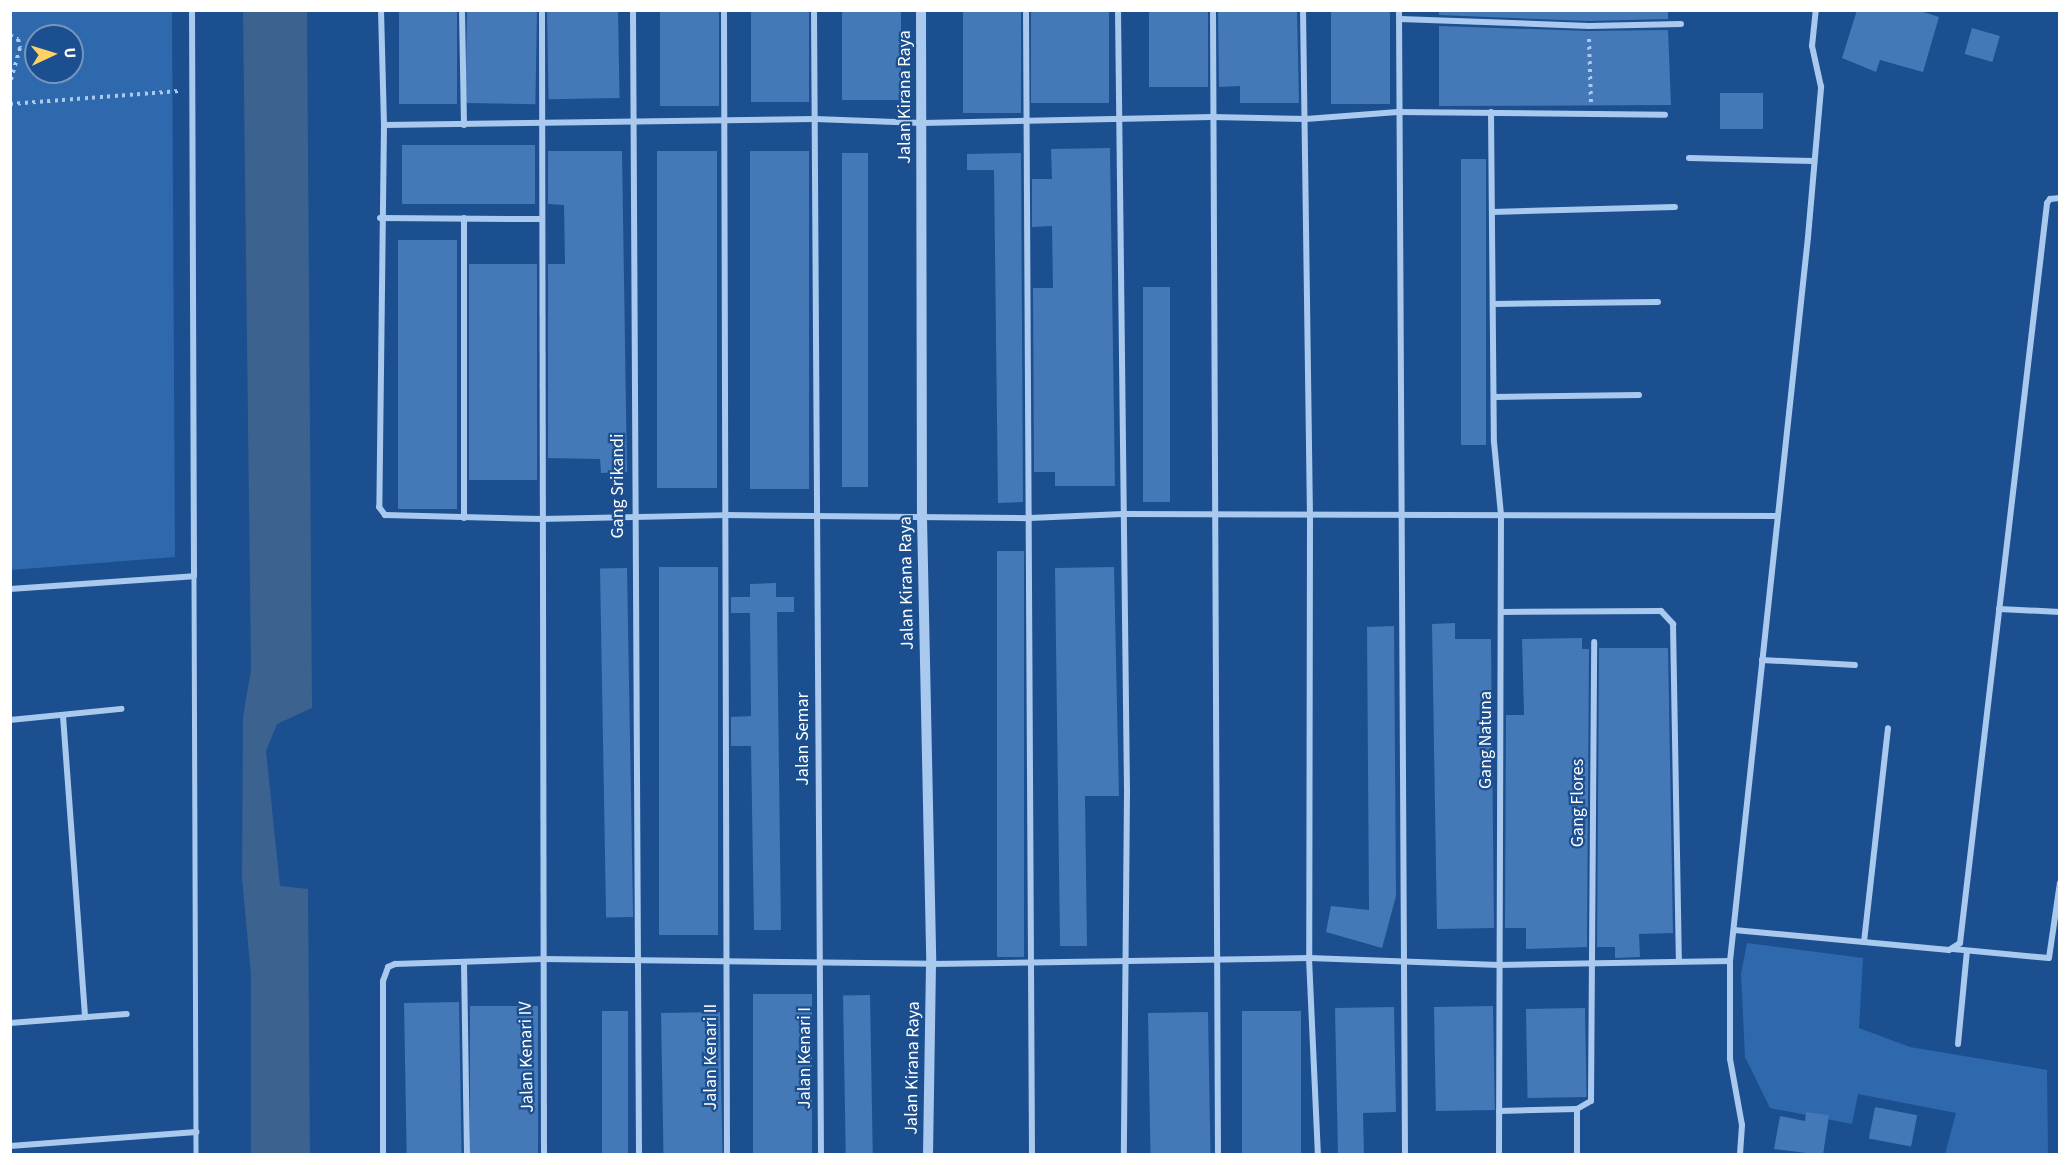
<!DOCTYPE html>
<html>
<head>
<meta charset="utf-8">
<style>
	body { margin:0 }
	#map { position:relative; width:2070px; height:1165px; overflow:hidden; background:#1b4f8f; font-family:"Source Sans 3",sans-serif }
	div>[style] { position:absolute }
	.green>* { inset:0; background:#2e69ad }
	.water>* { inset:0; background:#3c6290 }
	.building>* { inset:0; background:#4478b7; transform-origin:0 0 }
	.path>* { height:4px; margin-top:-2px; transform-origin:0; background:repeating-linear-gradient(90deg,#a9c9ee 0 3px,transparent 0 7.5px) }
	.service>* { height:4.5px; margin:-2.25px; padding:0 2.25px; transform-origin:2.25px; border-radius:2.25px; background:#a9c9ee }
	.minor>* { height:6px; margin:-3px; padding:0 3px; transform-origin:3px; border-radius:3px; background:#a9c9ee }
	.tertiary>* { height:10px; margin:-5px; padding:0 5px; transform-origin:5px; border-radius:5px; background:#a9c9ee }
	span { translate:-50% -50%; white-space:nowrap; text-align:center; line-height:1.15; -webkit-text-stroke:4.5px #1b4f8f; paint-order:stroke }
	.street-label { font-size:18px; color:#fff }
	.frame { position:absolute; inset:0; border:12px solid #fff; pointer-events:none }
	.north { position:absolute; left:24px; top:24px; width:60px; height:60px; box-sizing:border-box; background:#1b4f8f; border:2px solid #7695bc; border-radius:50%; rotate:86deg; font-size:16px; font-weight:700; line-height:24px; text-align:center; color:#fff }
	.north::after { content:''; display:block; margin:auto; width:21px; height:27px; background:#ffd166; clip-path:polygon(50% 0,100% 100%,50% 72%,0 100%) }
</style>
</head>
<body>
<div id="map">
	<div class="green">
		<div style="clip-path:polygon(evenodd,11px 10px,172px 11px,175px 557px,11px 570px,11px 10px,36px 36px,72px 36px,72px 72px,36px 72px,36px 36px)"></div>
		<div style="clip-path:polygon(1747px 943px,1863px 958px,1859px 1028px,1910px 1047px,2047px 1070px,2048px 1154px,1945px 1154px,1956px 1113px,1858px 1094px,1852px 1124px,1770px 1108px,1745px 1057px,1741px 974px)"></div>
	</div>
	<div class="water">
		<div style="clip-path:polygon(243px 11px,307px 11px,312px 708px,277px 724px,266px 751px,280px 886px,308px 889px,310px 1154px,251px 1154px,251px 975px,242px 878px,243px 717px,251px 670px)"></div>
	</div>
	<div class="building">
		<div style="left:399px;top:10px;width:58px;height:94px"></div>
		<div style="left:467px;top:10px;width:70px;height:93px;rotate:1deg"></div>
		<div style="left:618px;top:10px;width:88px;height:71px;rotate:89deg"></div>
		<div style="left:660px;top:10px;width:59px;height:96px"></div>
		<div style="left:751px;top:10px;width:58px;height:92px"></div>
		<div style="left:842px;top:10px;width:59px;height:90px"></div>
		<div style="left:963px;top:10px;width:58px;height:103px"></div>
		<div style="left:1031px;top:10px;width:78px;height:93px"></div>
		<div style="left:1149px;top:10px;width:59px;height:77px"></div>
		<div style="clip-path:polygon(1218px 10px,1297px 10px,1299px 103px,1240px 103px,1240px 86px,1219px 87px)"></div>
		<div style="left:1331px;top:10px;width:59px;height:94px"></div>
		<div style="clip-path:polygon(1439px 10px,1668px 10px,1668px 19px,1589px 21px,1439px 15px)"></div>
		<div style="clip-path:polygon(1857px 10px,1917px 10px,1939px 17px,1923px 72px,1880px 60px,1876px 72px,1842px 58px)"></div>
		<div style="clip-path:polygon(1439px 26px,1589px 31px,1668px 30px,1671px 105px,1439px 106px)"></div>
		<div style="left:1972px;top:28px;width:29px;height:27px;rotate:16deg"></div>
		<div style="left:1720px;top:93px;width:43px;height:36px"></div>
		<div style="left:402px;top:145px;width:133px;height:59px"></div>
		<div style="clip-path:polygon(1110px 148px,1115px 486px,1055px 486px,1055px 472px,1034px 472px,1033px 288px,1053px 288px,1052px 226px,1032px 227px,1032px 179px,1052px 179px,1051px 149px)"></div>
		<div style="clip-path:polygon(548px 151px,622px 151px,627px 472px,601px 473px,600px 459px,548px 458px,548px 264px,565px 264px,564px 205px,548px 204px)"></div>
		<div style="left:657px;top:151px;width:60px;height:337px"></div>
		<div style="left:750px;top:151px;width:59px;height:338px"></div>
		<div style="left:842px;top:153px;width:26px;height:334px"></div>
		<div style="clip-path:polygon(1021px 153px,1023px 502px,998px 503px,994px 170px,967px 170px,967px 154px)"></div>
		<div style="left:1461px;top:159px;width:25px;height:286px"></div>
		<div style="left:457px;top:240px;width:269px;height:59px;rotate:90deg"></div>
		<div style="left:537px;top:264px;width:216px;height:68px;rotate:90deg"></div>
		<div style="left:1143px;top:287px;width:27px;height:215px"></div>
		<div style="left:1024px;top:551px;width:406px;height:27px;rotate:90deg"></div>
		<div style="left:718px;top:567px;width:368px;height:59px;rotate:90deg"></div>
		<div style="clip-path:polygon(1114px 567px,1119px 796px,1085px 796px,1087px 946px,1060px 946px,1055px 568px)"></div>
		<div style="left:627px;top:568px;width:349px;height:27px;rotate:89deg"></div>
		<div style="clip-path:polygon(776px 583px,776px 597px,794px 597px,794px 612px,777px 612px,781px 930px,754px 930px,751px 746px,731px 746px,731px 717px,751px 716px,750px 613px,731px 613px,731px 597px,750px 597px,750px 584px)"></div>
		<div style="clip-path:polygon(1455px 623px,1455px 639px,1491px 639px,1494px 928px,1437px 929px,1432px 624px)"></div>
		<div style="clip-path:polygon(1394px 626px,1396px 896px,1382px 948px,1326px 932px,1331px 906px,1369px 910px,1367px 627px)"></div>
		<div style="clip-path:polygon(1582px 638px,1582px 649px,1589px 649px,1587px 947px,1526px 949px,1526px 928px,1505px 928px,1506px 715px,1524px 715px,1522px 639px)"></div>
		<div style="clip-path:polygon(1599px 648px,1668px 648px,1673px 933px,1639px 934px,1640px 957px,1615px 958px,1615px 947px,1597px 947px)"></div>
		<div style="left:812px;top:994px;width:161px;height:59px;rotate:90deg"></div>
		<div style="left:870px;top:995px;width:160px;height:27px;rotate:89deg"></div>
		<div style="left:459px;top:1002px;width:153px;height:55px;rotate:89deg"></div>
		<div style="left:470px;top:1006px;width:68px;height:149px"></div>
		<div style="left:1493px;top:1006px;width:104px;height:59px;rotate:89deg"></div>
		<div style="clip-path:polygon(1394px 1007px,1396px 1112px,1363px 1113px,1364px 1155px,1338px 1155px,1335px 1008px)"></div>
		<div style="left:1585px;top:1008px;width:89px;height:59px;rotate:89deg"></div>
		<div style="left:602px;top:1011px;width:26px;height:144px"></div>
		<div style="left:1242px;top:1011px;width:59px;height:144px"></div>
		<div style="left:720px;top:1012px;width:143px;height:59px;rotate:89deg"></div>
		<div style="left:1208px;top:1012px;width:143px;height:60px;rotate:89deg"></div>
		<div style="left:1875px;top:1107px;width:43px;height:32px;rotate:11deg"></div>
		<div style="clip-path:polygon(1806px 1112px,1829px 1115px,1823px 1155px,1774px 1149px,1780px 1116px,1805px 1121px)"></div>
	</div>
	<div class="path">
		<div style="left:10px;top:35px;width:9px;rotate:27deg"></div>
		<div style="left:18px;top:39px;width:9px;rotate:77deg"></div>
		<div style="left:20px;top:48px;width:35px;rotate:106deg"></div>
		<div style="left:1589px;top:39px;width:64px;rotate:88.2deg"></div>
		<div style="left:10px;top:104px;width:170px;rotate:-4.4deg"></div>
	</div>
	<div class="service">
		<div style="left:194px;top:576px;width:578px;rotate:89.8deg"></div>
	</div>
	<div class="minor">
		<div style="left:381px;top:10px;width:115px;rotate:88.5deg"></div>
		<div style="left:384px;top:125px;width:382px;rotate:90.7deg"></div>
		<div style="left:379px;top:507px;width:10px;rotate:53deg"></div>
		<div style="left:385px;top:515px;width:156px;rotate:1.5deg"></div>
		<div style="left:541px;top:519px;width:185px;rotate:-1.2deg"></div>
		<div style="left:726px;top:515px;width:304px;rotate:0.6deg"></div>
		<div style="left:1030px;top:518px;width:93px;rotate:-2.5deg"></div>
		<div style="left:1123px;top:514px;width:654px;rotate:0.18deg"></div>
		<div style="left:462px;top:10px;width:115px;rotate:89deg"></div>
		<div style="left:542px;top:10px;width:1144px;rotate:89.9deg"></div>
		<div style="left:633px;top:10px;width:1144px;rotate:89.7deg"></div>
		<div style="left:724px;top:10px;width:1144px;rotate:89.85deg"></div>
		<div style="left:814px;top:10px;width:1144px;rotate:89.65deg"></div>
		<div style="left:1026px;top:10px;width:1144px;rotate:89.7deg"></div>
		<div style="left:1118px;top:10px;width:782px;rotate:89.34deg"></div>
		<div style="left:1127px;top:792px;width:362px;rotate:90.5deg"></div>
		<div style="left:1213px;top:10px;width:1144px;rotate:89.75deg"></div>
		<div style="left:1303px;top:10px;width:506px;rotate:89.21deg"></div>
		<div style="left:1310px;top:516px;width:442px;rotate:90.1deg"></div>
		<div style="left:1309px;top:958px;width:196px;rotate:87.4deg"></div>
		<div style="left:1399px;top:10px;width:1144px;rotate:89.7deg"></div>
		<div style="left:1400px;top:19px;width:189px;rotate:2.1deg"></div>
		<div style="left:1589px;top:26px;width:92px;rotate:-1.2deg"></div>
		<div style="left:1491px;top:112px;width:330px;rotate:89.5deg"></div>
		<div style="left:1494px;top:442px;width:73px;rotate:84.5deg"></div>
		<div style="left:1501px;top:515px;width:639px;rotate:90.18deg"></div>
		<div style="left:384px;top:125px;width:431px;rotate:-0.8deg"></div>
		<div style="left:815px;top:119px;width:107px;rotate:2.1deg"></div>
		<div style="left:922px;top:123px;width:290px;rotate:-1.2deg"></div>
		<div style="left:1212px;top:117px;width:94px;rotate:1.2deg"></div>
		<div style="left:1306px;top:119px;width:92px;rotate:-4.4deg"></div>
		<div style="left:1398px;top:112px;width:267px;rotate:0.6deg"></div>
		<div style="left:1689px;top:158px;width:125px;rotate:1.4deg"></div>
		<div style="left:1492px;top:212px;width:183px;rotate:-1.6deg"></div>
		<div style="left:380px;top:218px;width:160px;rotate:0.4deg"></div>
		<div style="left:1493px;top:304px;width:165px;rotate:-0.7deg"></div>
		<div style="left:1494px;top:397px;width:145px;rotate:-0.8deg"></div>
		<div style="left:464px;top:518px;width:300px;rotate:-90deg"></div>
		<div style="left:10px;top:589px;width:184px;rotate:-4deg"></div>
		<div style="left:194px;top:576px;width:566px;rotate:-90.2deg"></div>
		<div style="left:1999px;top:609px;width:61px;rotate:2.8deg"></div>
		<div style="left:1501px;top:612px;width:160px;rotate:-0.4deg"></div>
		<div style="left:1661px;top:611px;width:18px;rotate:47deg"></div>
		<div style="left:1673px;top:624px;width:336px;rotate:89deg"></div>
		<div style="left:1762px;top:660px;width:93px;rotate:3.1deg"></div>
		<div style="left:63px;top:716px;width:302px;rotate:85.8deg"></div>
		<div style="left:10px;top:720px;width:112px;rotate:-5.7deg"></div>
		<div style="left:1734px;top:930px;width:216px;rotate:5.3deg"></div>
		<div style="left:1949px;top:950px;width:13px;rotate:-32deg"></div>
		<div style="left:1960px;top:943px;width:745px;rotate:-83.29deg"></div>
		<div style="left:2047px;top:203px;width:5px;rotate:-53deg"></div>
		<div style="left:2050px;top:199px;width:10px;rotate:-6deg"></div>
		<div style="left:1864px;top:942px;width:215px;rotate:-83.6deg"></div>
		<div style="left:1953px;top:949px;width:96px;rotate:5.4deg"></div>
		<div style="left:2049px;top:958px;width:76px;rotate:-81.7deg"></div>
		<div style="left:464px;top:963px;width:191px;rotate:89.1deg"></div>
		<div style="left:10px;top:1023px;width:117px;rotate:-4.4deg"></div>
		<div style="left:1958px;top:1044px;width:93px;rotate:-84.5deg"></div>
		<div style="left:1577px;top:1109px;width:45px;rotate:90deg"></div>
		<div style="left:1499px;top:1111px;width:78px;rotate:-1.5deg"></div>
		<div style="left:1577px;top:1109px;width:16px;rotate:-30deg"></div>
		<div style="left:1591px;top:1101px;width:459px;rotate:-89.6deg"></div>
		<div style="left:10px;top:1146px;width:187px;rotate:-4.3deg"></div>
		<div style="left:383px;top:1154px;width:173px;rotate:-90deg"></div>
		<div style="left:383px;top:981px;width:15px;rotate:-70deg"></div>
		<div style="left:388px;top:967px;width:8px;rotate:-23deg"></div>
		<div style="left:395px;top:964px;width:147px;rotate:-1.9deg"></div>
		<div style="left:542px;top:959px;width:389px;rotate:0.7deg"></div>
		<div style="left:931px;top:964px;width:378px;rotate:-0.9deg"></div>
		<div style="left:1309px;top:958px;width:190px;rotate:2.1deg"></div>
		<div style="left:1499px;top:965px;width:231px;rotate:-1deg"></div>
		<div style="left:1740px;top:1154px;width:29px;rotate:-86deg"></div>
		<div style="left:1742px;top:1125px;width:67px;rotate:-100.3deg"></div>
		<div style="left:1730px;top:1059px;width:98px;rotate:-90deg"></div>
		<div style="left:1730px;top:961px;width:728px;rotate:-83.85deg"></div>
		<div style="left:1808px;top:237px;width:151px;rotate:-85deg"></div>
		<div style="left:1821px;top:87px;width:42px;rotate:-102.4deg"></div>
		<div style="left:1812px;top:46px;width:36px;rotate:-84deg"></div>
	</div>
	<div class="tertiary">
		<div style="left:921px;top:10px;width:508px;rotate:89.89deg"></div>
		<div style="left:922px;top:518px;width:446px;rotate:88.8deg"></div>
		<div style="left:931px;top:964px;width:190px;rotate:90.9deg"></div>
	</div>
	<div class="street-label">
		<span style="left:905px;top:97px;rotate:-90deg">Jalan Kirana Raya</span>
		<span style="left:618px;top:486px;rotate:-90deg">Gang Srikandi</span>
		<span style="left:907px;top:583px;rotate:-91deg">Jalan Kirana Raya</span>
		<span style="left:803px;top:739px;rotate:-90deg">Jalan Semar</span>
		<span style="left:1486px;top:740px;rotate:-90deg">Gang Natuna</span>
		<span style="left:1578px;top:803px;rotate:-90deg">Gang Flores</span>
		<span style="left:527px;top:1057px;rotate:-91deg">Jalan Kenari IV</span>
		<span style="left:711px;top:1057px;rotate:-90deg">Jalan Kenari II</span>
		<span style="left:805px;top:1058px;rotate:-90deg">Jalan Kenari I</span>
		<span style="left:913px;top:1068px;rotate:-89deg">Jalan Kirana Raya</span>
	</div>
	<div class="frame"></div>
	<div class="north">U</div>
</div>
</body>
</html>
